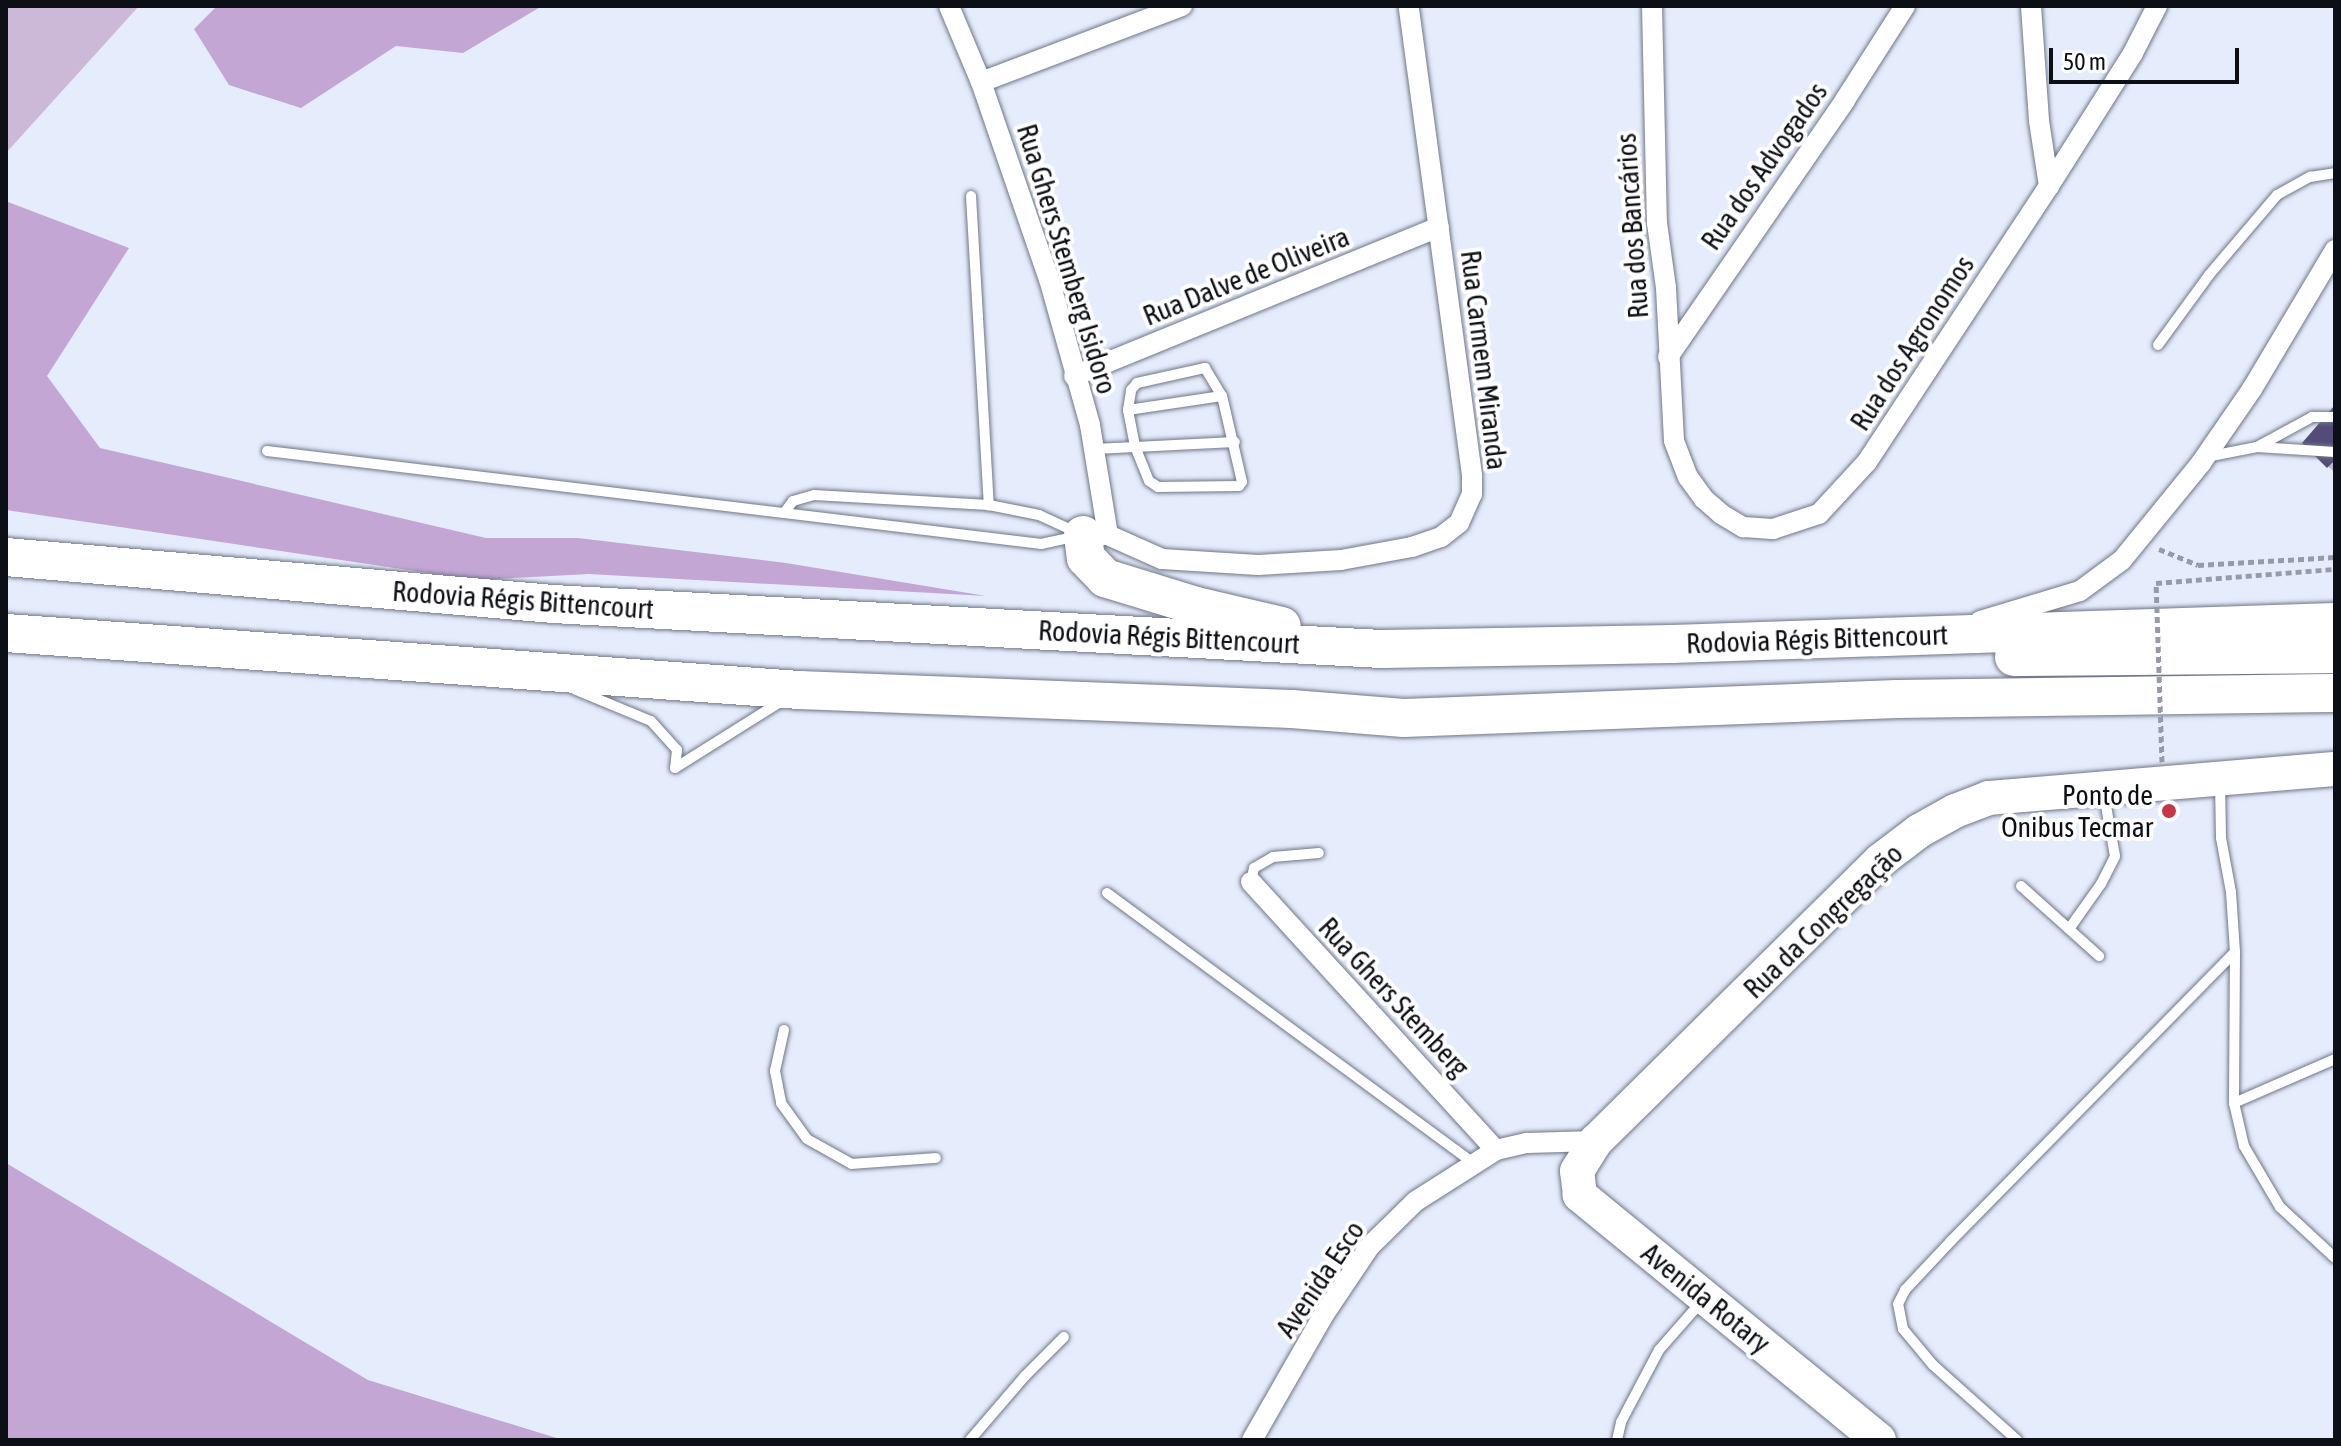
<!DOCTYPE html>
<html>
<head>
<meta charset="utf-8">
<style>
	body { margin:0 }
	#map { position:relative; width:2341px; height:1446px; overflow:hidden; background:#e5ecfc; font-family:"Asap Condensed",sans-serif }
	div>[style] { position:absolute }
	.green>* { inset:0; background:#ccb9d8 }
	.forest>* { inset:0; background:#c3a6d4 }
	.shadow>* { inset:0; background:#0003 }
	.building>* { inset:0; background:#534c78 }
	.path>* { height:5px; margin-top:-2.5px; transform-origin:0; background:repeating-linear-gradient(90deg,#969ba8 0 6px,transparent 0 10px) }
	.roads { filter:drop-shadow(0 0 2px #6f7687) drop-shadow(0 0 2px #6f7687) }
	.service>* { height:10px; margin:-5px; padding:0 5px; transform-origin:5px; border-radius:5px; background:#fff }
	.minor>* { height:20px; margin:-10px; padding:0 10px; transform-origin:10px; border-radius:10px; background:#fff }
	.primary>* { height:34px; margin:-17px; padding:0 17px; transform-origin:17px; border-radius:17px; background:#fff }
	.motorway>* { height:38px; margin:-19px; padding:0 19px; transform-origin:19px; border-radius:19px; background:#fff }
	.path-bridge>* { height:5px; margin-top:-2.5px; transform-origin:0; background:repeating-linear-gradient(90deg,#969ba8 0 6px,transparent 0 10px) }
	.dots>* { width:22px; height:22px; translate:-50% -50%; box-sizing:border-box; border:4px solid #fff; border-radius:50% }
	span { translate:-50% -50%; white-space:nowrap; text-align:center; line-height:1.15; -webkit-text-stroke:8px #fff; paint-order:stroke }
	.street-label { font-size:28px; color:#0d0f16 }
	.poi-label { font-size:28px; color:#0d0f16 }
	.right { translate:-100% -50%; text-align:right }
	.frame { position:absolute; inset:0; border:8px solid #0d0f16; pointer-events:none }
	.scale { position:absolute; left:2049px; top:48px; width:190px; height:36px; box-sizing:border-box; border:4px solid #0d0f16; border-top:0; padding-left:10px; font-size:24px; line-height:28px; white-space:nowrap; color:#0d0f16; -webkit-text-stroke:6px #fff; paint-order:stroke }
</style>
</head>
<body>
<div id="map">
	<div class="green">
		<div style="clip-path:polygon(6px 6px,139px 6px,6px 153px)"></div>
	</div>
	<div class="forest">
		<div style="clip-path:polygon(217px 6px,542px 6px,463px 53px,396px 46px,301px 108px,229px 85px,194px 29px)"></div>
		<div style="clip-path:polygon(8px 202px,129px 248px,47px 376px,100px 448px,486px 538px,578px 538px,786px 563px,986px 596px,589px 574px,475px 580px,6px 510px)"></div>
		<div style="clip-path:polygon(6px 1163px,368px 1380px,563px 1440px,6px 1440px)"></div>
	</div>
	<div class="shadow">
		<div style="clip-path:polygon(2335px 408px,2335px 469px,2333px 471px,2304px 443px)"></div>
	</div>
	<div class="building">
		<div style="clip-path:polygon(2335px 405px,2335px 460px,2327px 468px,2302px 443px)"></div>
	</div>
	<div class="path">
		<div style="left:2159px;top:549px;width:42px;rotate:22.3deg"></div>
		<div style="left:2198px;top:565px;width:137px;rotate:-3.3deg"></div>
	</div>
	<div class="roads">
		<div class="service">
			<div style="left:971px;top:196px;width:310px;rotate:86.7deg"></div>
			<div style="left:2158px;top:345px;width:87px;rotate:-53.9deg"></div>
			<div style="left:2209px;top:275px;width:105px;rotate:-49.6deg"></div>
			<div style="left:2277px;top:195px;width:38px;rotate:-29deg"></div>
			<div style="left:2310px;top:177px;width:25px;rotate:-9deg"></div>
			<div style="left:1222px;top:396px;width:88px;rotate:76.9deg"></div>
			<div style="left:1242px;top:482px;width:5px;rotate:127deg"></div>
			<div style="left:1239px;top:486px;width:81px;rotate:179.3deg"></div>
			<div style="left:1158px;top:487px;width:11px;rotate:-146deg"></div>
			<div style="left:1149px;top:481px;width:38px;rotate:-112deg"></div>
			<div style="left:1135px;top:446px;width:37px;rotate:-101deg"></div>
			<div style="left:1128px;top:410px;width:95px;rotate:-8.5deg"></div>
			<div style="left:1128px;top:410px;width:20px;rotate:-81deg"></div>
			<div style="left:1131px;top:390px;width:9px;rotate:-49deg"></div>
			<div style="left:1137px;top:383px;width:70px;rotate:-12.4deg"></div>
			<div style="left:1205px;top:368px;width:33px;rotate:59deg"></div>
			<div style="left:2257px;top:447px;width:63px;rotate:-28.6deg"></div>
			<div style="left:2312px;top:417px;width:23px"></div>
			<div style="left:1095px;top:449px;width:140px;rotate:-2.9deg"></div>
			<div style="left:267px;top:451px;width:780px;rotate:6.85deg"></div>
			<div style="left:1041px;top:544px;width:34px;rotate:-12deg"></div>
			<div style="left:2206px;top:457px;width:52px;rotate:-11.1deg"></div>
			<div style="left:2257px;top:447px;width:78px;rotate:3.7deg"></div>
			<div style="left:784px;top:513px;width:15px;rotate:-53deg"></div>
			<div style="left:793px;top:501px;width:22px;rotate:-16deg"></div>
			<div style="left:814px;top:495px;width:175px;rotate:3.3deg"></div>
			<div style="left:989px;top:505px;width:51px;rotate:11.3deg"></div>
			<div style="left:1039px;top:515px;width:43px;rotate:24.8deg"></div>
			<div style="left:576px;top:690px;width:81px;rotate:22.5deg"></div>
			<div style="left:651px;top:721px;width:39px;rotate:48deg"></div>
			<div style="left:677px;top:750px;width:18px;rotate:96deg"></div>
			<div style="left:675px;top:768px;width:126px;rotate:-32.1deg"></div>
			<div style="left:2220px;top:784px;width:54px;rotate:88.9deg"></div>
			<div style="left:2221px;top:838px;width:55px;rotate:79.5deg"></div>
			<div style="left:2231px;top:892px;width:60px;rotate:86.2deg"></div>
			<div style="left:2235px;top:952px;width:151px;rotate:90.4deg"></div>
			<div style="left:2234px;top:1103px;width:44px;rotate:76.9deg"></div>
			<div style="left:2244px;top:1146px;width:71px;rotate:59.5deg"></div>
			<div style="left:2280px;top:1207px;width:75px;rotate:42.8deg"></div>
			<div style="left:1251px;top:882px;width:14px;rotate:-78deg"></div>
			<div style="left:1254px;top:868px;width:22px;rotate:-30deg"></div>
			<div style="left:1273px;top:857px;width:46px;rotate:-5deg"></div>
			<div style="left:2021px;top:886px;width:105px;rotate:41.9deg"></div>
			<div style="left:1107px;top:893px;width:453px;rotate:36.4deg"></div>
			<div style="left:2069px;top:929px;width:55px;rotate:-54.6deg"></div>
			<div style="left:2101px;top:884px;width:31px;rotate:-63deg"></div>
			<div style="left:2115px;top:856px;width:62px;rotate:-100.2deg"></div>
			<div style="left:784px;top:1030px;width:42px;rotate:102.4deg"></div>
			<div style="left:775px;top:1071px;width:33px;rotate:79deg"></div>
			<div style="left:781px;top:1103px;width:44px;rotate:54.2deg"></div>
			<div style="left:807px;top:1139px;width:51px;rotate:29.1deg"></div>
			<div style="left:852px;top:1164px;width:84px;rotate:-4.1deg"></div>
			<div style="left:2234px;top:1103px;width:110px;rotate:-23.5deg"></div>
			<div style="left:970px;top:1440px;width:84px;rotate:-49.3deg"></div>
			<div style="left:1025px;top:1376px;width:55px;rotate:-45deg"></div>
			<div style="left:1617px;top:1440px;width:18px;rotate:-77deg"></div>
			<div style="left:1621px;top:1422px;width:81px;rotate:-62.2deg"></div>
			<div style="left:1659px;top:1350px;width:65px;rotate:-48.7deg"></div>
			<div style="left:2017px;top:1440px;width:113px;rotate:-138.2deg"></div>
			<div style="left:1933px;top:1365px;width:47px;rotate:-129.8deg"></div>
			<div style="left:1903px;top:1329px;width:25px;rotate:-101deg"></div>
			<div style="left:1898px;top:1304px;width:16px;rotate:-63deg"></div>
			<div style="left:1905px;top:1290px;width:67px;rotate:-46.8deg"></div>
			<div style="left:1951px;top:1241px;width:405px;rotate:-45.5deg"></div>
		</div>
		<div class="minor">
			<div style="left:949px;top:6px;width:82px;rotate:67.2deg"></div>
			<div style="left:981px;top:82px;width:208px;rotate:71deg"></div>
			<div style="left:1049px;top:279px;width:152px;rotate:74.3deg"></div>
			<div style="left:1090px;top:425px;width:111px;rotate:80.7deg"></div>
			<div style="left:1652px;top:6px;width:217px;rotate:88.7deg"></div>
			<div style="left:1657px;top:223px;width:66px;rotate:82.1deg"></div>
			<div style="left:1666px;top:288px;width:153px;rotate:87deg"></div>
			<div style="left:1674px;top:441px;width:39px;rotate:69deg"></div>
			<div style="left:1688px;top:477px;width:27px;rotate:54deg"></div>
			<div style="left:1704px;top:499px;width:23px;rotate:41deg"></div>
			<div style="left:1721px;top:514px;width:26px;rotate:31deg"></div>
			<div style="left:1743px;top:527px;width:30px;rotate:4deg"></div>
			<div style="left:1773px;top:529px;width:48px;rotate:-18.1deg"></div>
			<div style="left:1819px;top:514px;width:71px;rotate:-47.3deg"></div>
			<div style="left:1867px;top:462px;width:331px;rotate:-56.6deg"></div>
			<div style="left:2049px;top:186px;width:157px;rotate:-57.7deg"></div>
			<div style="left:2133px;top:53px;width:53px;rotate:-62.9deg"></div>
			<div style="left:2031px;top:6px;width:115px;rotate:86deg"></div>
			<div style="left:2039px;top:121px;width:66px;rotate:81.3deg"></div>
			<div style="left:981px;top:82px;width:215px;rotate:-20.7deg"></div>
			<div style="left:1668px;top:357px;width:312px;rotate:-55.4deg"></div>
			<div style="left:1845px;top:100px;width:112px;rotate:-57.4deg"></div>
			<div style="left:1074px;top:376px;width:394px;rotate:-22.2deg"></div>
			<div style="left:1083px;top:535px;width:25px"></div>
			<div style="left:1108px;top:535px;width:59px;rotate:24deg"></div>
			<div style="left:1162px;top:559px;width:96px;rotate:3.6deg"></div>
			<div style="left:1258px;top:565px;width:83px;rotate:-3.4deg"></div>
			<div style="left:1341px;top:560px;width:72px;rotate:-10.4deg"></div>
			<div style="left:1412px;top:547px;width:31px;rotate:-19deg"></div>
			<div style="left:1441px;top:537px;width:23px;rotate:-38deg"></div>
			<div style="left:1459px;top:523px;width:32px;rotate:-66deg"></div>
			<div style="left:1472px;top:494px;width:19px;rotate:-90deg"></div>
			<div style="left:1472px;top:475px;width:473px;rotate:-97.7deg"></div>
			<div style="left:1980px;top:621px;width:104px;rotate:-16.7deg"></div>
			<div style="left:2080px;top:591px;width:52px;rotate:-36.4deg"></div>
			<div style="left:2122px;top:560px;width:125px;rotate:-50.8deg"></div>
			<div style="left:2201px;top:463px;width:90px;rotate:-55.4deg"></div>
			<div style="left:2252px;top:389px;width:162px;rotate:-59.2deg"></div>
			<div style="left:1251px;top:882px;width:363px;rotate:47.6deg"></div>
			<div style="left:1252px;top:1440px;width:143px;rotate:-60.2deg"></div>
			<div style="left:1323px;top:1316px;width:84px;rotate:-56.1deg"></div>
			<div style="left:1370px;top:1246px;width:64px;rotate:-44.4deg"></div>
			<div style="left:1416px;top:1201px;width:95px;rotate:-32.5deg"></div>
			<div style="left:1496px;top:1150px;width:32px;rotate:-13deg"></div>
			<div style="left:1527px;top:1143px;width:69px;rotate:-1.7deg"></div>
		</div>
		<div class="primary">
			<div style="left:1879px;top:1440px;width:387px;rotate:-140.7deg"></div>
			<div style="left:1580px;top:1195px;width:24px;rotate:-97deg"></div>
			<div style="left:1577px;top:1171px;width:36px;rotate:-58deg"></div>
			<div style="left:1596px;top:1141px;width:400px;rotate:-44.6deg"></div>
			<div style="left:1881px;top:860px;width:48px;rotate:-37.3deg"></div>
			<div style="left:1919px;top:831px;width:41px;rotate:-29.1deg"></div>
			<div style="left:1955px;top:811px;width:36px;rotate:-21deg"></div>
			<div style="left:1989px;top:798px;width:347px;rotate:-4.8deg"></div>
		</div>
		<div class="motorway">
			<div style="left:1083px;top:535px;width:23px;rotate:83deg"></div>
			<div style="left:1086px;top:558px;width:28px;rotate:46deg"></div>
			<div style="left:1105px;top:578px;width:95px;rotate:17.1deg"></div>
			<div style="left:1196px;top:606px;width:88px;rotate:13.1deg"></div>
			<div style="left:6px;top:557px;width:549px;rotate:4.91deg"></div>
			<div style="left:553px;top:604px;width:830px;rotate:3.11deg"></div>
			<div style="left:1382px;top:649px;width:290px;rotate:-1deg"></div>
			<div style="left:1672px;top:644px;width:663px;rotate:-1.9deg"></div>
			<div style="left:6px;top:633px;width:795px;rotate:4.11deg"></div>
			<div style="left:799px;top:690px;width:493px;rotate:2.2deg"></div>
			<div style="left:1292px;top:709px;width:112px;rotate:4.6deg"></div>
			<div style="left:1404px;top:718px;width:493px;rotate:-2.2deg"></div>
			<div style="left:1897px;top:699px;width:438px;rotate:-0.8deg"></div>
			<div style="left:2014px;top:657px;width:321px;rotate:-0.5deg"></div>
		</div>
	</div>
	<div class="path-bridge">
		<div style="left:2162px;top:762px;width:179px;rotate:-91.9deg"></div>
		<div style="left:2156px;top:583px;width:180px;rotate:-4.5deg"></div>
	</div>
	<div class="dots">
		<div style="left:2169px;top:811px;background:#c63647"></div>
	</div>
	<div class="street-label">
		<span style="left:1764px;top:166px;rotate:-55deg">Rua dos Advogados</span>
		<span style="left:1632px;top:226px;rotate:-94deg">Rua dos Bancários</span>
		<span style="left:1067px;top:259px;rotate:73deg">Rua Ghers Stemberg Isidoro</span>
		<span style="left:1246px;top:276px;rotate:-22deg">Rua Dalve de Oliveira</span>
		<span style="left:1912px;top:343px;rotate:-57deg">Rua dos Agronomos</span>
		<span style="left:1484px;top:360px;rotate:83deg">Rua Carmem Miranda</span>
		<span style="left:523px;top:600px;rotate:4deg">Rodovia Régis Bittencourt</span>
		<span style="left:1169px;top:637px;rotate:3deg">Rodovia Régis Bittencourt</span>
		<span style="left:1817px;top:639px;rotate:-2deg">Rodovia Régis Bittencourt</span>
		<span style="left:1823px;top:921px;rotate:-44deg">Rua da Congregação</span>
		<span style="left:1394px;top:997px;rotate:47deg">Rua Ghers Stemberg</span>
		<span style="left:1320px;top:1279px;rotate:-56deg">Avenida Esco</span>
		<span style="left:1706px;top:1298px;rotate:39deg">Avenida Rotary</span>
	</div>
	<div class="poi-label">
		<span class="right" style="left:2153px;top:811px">Ponto de<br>Onibus Tecmar</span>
	</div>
	<div class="frame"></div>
	<div class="scale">50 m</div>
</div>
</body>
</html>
